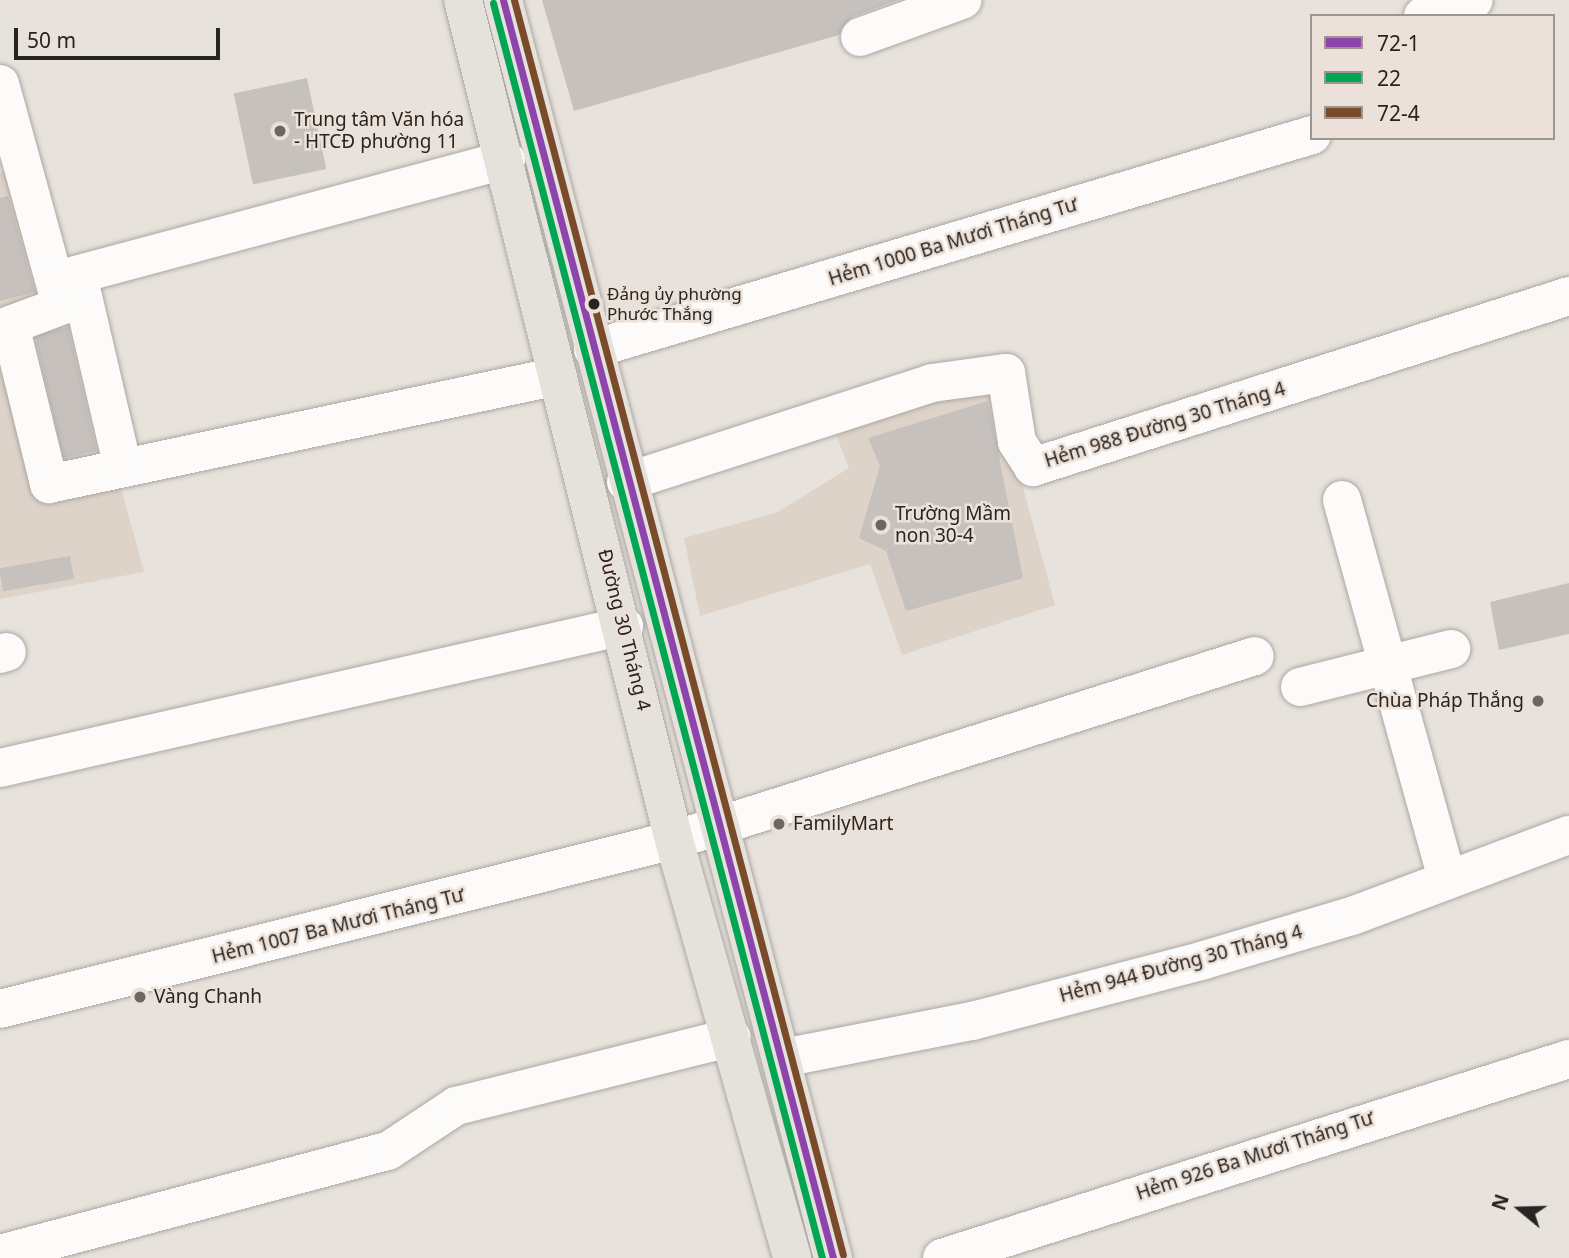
<!DOCTYPE html>
<html>
<head>
<meta charset="utf-8">
<style>
	body { margin:0 }
	#map { position:relative; width:1569px; height:1258px; overflow:hidden; background:#e8e2dc; font-family:"Noto Sans",sans-serif }
	div>[style] { position:absolute }
	.built>* { inset:0; background:#ded3c8 }
	.building>* { inset:0; background:#c6c1bd; transform-origin:0 0 }
	.roads { filter:drop-shadow(0 0 2px #aca7a3) drop-shadow(0 0 2px #aca7a3) }
	.minor>* { height:38px; margin:-19px; padding:0 19px; transform-origin:19px; border-radius:19px; background:#fcfbfa }
	.major>* { height:38px; margin:-19px; padding:0 19px; transform-origin:19px; border-radius:19px; background:#e5e1db }
	.bus-1>* { height:7px; margin:-3.5px; padding:0 3.5px; transform-origin:3.5px; border-radius:3.5px; background:#8e44ad }
	.bus-2>* { height:7px; margin:-3.5px; padding:0 3.5px; transform-origin:3.5px; border-radius:3.5px; background:#00a651 }
	.bus-3>* { height:7px; margin:-3.5px; padding:0 3.5px; transform-origin:3.5px; border-radius:3.5px; background:#7a4b2a }
	.dots>* { width:19px; height:19px; translate:-50% -50%; box-sizing:border-box; border:4px solid #ece1d8; border-radius:50% }
	span { translate:-50% -50%; white-space:nowrap; text-align:center; line-height:1.15; -webkit-text-stroke:5px #ece1d8; paint-order:stroke }
	.bus-label { font-size:17px; color:#282421 }
	.left { translate:0 -50%; text-align:left }
	.poi-label { font-size:19px; color:#282421 }
	.right { translate:-100% -50%; text-align:right }
	.street-label { font-size:19px; color:#282421 }
	.legend { position:absolute; left:1310px; top:14px; width:245px; height:126px; box-sizing:border-box; background:#ece1d8; border:2px solid #9e958f; margin:0; padding:9px 12px; list-style:none; font-size:21px; color:#282421 }
	.legend li { display:flex; align-items:center; gap:14px; height:35px }
	.legend b { width:35px; border:2px solid #9e958f }
	.north { position:absolute; left:1485px; top:1174px; width:70px; height:70px; -webkit-text-stroke:5px #ece1d8; paint-order:stroke; rotate:289deg; font-size:19px; font-weight:700; line-height:28px; text-align:center; color:#282421 }
	.north::after { content:''; display:block; margin:auto; width:24px; height:32px; background:#282421; clip-path:polygon(50% 0,100% 100%,50% 72%,0 100%) }
	.scale { position:absolute; left:14px; top:28px; width:206px; height:32px; box-sizing:border-box; border:4px solid #282421; border-top:0; padding-left:9px; font-size:21px; line-height:24px; white-space:nowrap; color:#282421; -webkit-text-stroke:5px #ece1d8; paint-order:stroke }
</style>
</head>
<body>
<div id="map">
	<div class="built">
		<div style="clip-path:polygon(33px 165px,144px 572px,0 599px,0 173px)"></div>
		<div style="clip-path:polygon(959px 392px,997px 393px,1055px 605px,902px 655px,870px 564px,700px 616px,684px 538px,776px 513px,849px 468px,836px 435px)"></div>
	</div>
	<div class="building">
		<div style="clip-path:polygon(542px 0,898px 0,852px 17px,839px 35px,574px 111px)"></div>
		<div style="left:307px;top:78px;width:93px;height:75px;rotate:78deg"></div>
		<div style="clip-path:polygon(8px 196px,35px 292px,0 301px,0 198px)"></div>
		<div style="left:68px;top:327px;width:127px;height:34px;rotate:77deg"></div>
		<div style="clip-path:polygon(988px 401px,1023px 578px,906px 611px,886px 551px,859px 538px,880px 466px,868px 438px)"></div>
		<div style="left:70px;top:556px;width:23px;height:72px;rotate:80deg"></div>
		<div style="clip-path:polygon(1569px 583px,1569px 634px,1499px 650px,1490px 602px)"></div>
	</div>
	<div class="roads">
		<div class="minor">
			<div style="left:1423px;top:16px;width:53px;rotate:-17.4deg"></div>
			<div style="left:860px;top:37px;width:109px;rotate:-19.9deg"></div>
			<div style="left:0;top:84px;width:230px;rotate:74.6deg"></div>
			<div style="left:61px;top:306px;width:54px;rotate:159.6deg"></div>
			<div style="left:10px;top:325px;width:164px;rotate:76.2deg"></div>
			<div style="left:49px;top:484px;width:520px;rotate:-11.98deg"></div>
			<div style="left:78px;top:275px;width:198px;rotate:76.9deg"></div>
			<div style="left:57px;top:280px;width:465px;rotate:-15deg"></div>
			<div style="left:593px;top:349px;width:750px;rotate:-16.57deg"></div>
			<div style="left:626px;top:482px;width:322px;rotate:-17.9deg"></div>
			<div style="left:932px;top:383px;width:75px;rotate:-7.7deg"></div>
			<div style="left:1006px;top:373px;width:70px;rotate:80.9deg"></div>
			<div style="left:1017px;top:442px;width:30px;rotate:57deg"></div>
			<div style="left:1033px;top:467px;width:563px;rotate:-17.69deg"></div>
			<div style="left:1342px;top:500px;width:390px;rotate:74.5deg"></div>
			<div style="left:0;top:654px;width:7px;rotate:-16deg"></div>
			<div style="left:1300px;top:687px;width:156px;rotate:-14.1deg"></div>
			<div style="left:0;top:768px;width:640px;rotate:-12.82deg"></div>
			<div style="left:0;top:1009px;width:695px;rotate:-14.08deg"></div>
			<div style="left:674px;top:840px;width:609px;rotate:-17.57deg"></div>
			<div style="left:783px;top:1058px;width:193px;rotate:-11.1deg"></div>
			<div style="left:972px;top:1021px;width:240px;rotate:-14.7deg"></div>
			<div style="left:1204px;top:960px;width:154px;rotate:-16.6deg"></div>
			<div style="left:1352px;top:916px;width:232px;rotate:-20.5deg"></div>
			<div style="left:0;top:1254px;width:401px;rotate:-14.9deg"></div>
			<div style="left:388px;top:1151px;width:82px;rotate:-33.5deg"></div>
			<div style="left:456px;top:1106px;width:284px;rotate:-14deg"></div>
			<div style="left:942px;top:1258px;width:658px;rotate:-17.61deg"></div>
		</div>
		<div class="major">
			<div style="left:463px;top:0;width:866px;rotate:75.9deg"></div>
			<div style="left:674px;top:840px;width:434px;rotate:74.2deg"></div>
			<div style="left:503px;top:0;width:1301px;rotate:75.3deg"></div>
		</div>
	</div>
	<div class="bus-1">
		<div style="left:503px;top:0;width:1301px;rotate:75.3deg"></div>
	</div>
	<div class="bus-2">
		<div style="left:493px;top:3px;width:1297px;rotate:75.31deg"></div>
	</div>
	<div class="bus-3">
		<div style="left:514px;top:0;width:1297px;rotate:75.31deg"></div>
	</div>
	<div class="dots">
		<div style="left:280px;top:131px;background:#6b6662"></div>
		<div style="left:594px;top:304px;background:#282421"></div>
		<div style="left:881px;top:525px;background:#6b6662"></div>
		<div style="left:1538px;top:701px;background:#6b6662"></div>
		<div style="left:779px;top:824px;background:#6b6662"></div>
		<div style="left:140px;top:997px;background:#6b6662"></div>
	</div>
	<div class="bus-label">
		<span class="left" style="left:607px;top:304px">Đảng ủy phường<br>Phước Thắng</span>
	</div>
	<div class="poi-label">
		<span class="left" style="left:294px;top:131px">Trung tâm Văn hóa<br>- HTCĐ phường 11</span>
		<span class="left" style="left:895px;top:525px">Trường Mầm<br>non 30-4</span>
		<span class="right" style="left:1524px;top:701px">Chùa Pháp Thắng</span>
		<span class="left" style="left:793px;top:824px">FamilyMart</span>
		<span class="left" style="left:154px;top:997px">Vàng Chanh</span>
	</div>
	<div class="street-label">
		<span style="left:953px;top:242px;rotate:-17deg">Hẻm 1000 Ba Mươi Tháng Tư</span>
		<span style="left:1165px;top:425px;rotate:-17deg">Hẻm 988 Đường 30 Tháng 4</span>
		<span style="left:624px;top:630px;rotate:76deg">Đường 30 Tháng 4</span>
		<span style="left:338px;top:926px;rotate:-14deg">Hẻm 1007 Ba Mươi Tháng Tư</span>
		<span style="left:1181px;top:964px;rotate:-15deg">Hẻm 944 Đường 30 Tháng 4</span>
		<span style="left:1255px;top:1156px;rotate:-18deg">Hẻm 926 Ba Mươi Tháng Tư</span>
	</div>
	<ul class="legend">
	<li><b style="height:9px;background:#8e44ad"></b>72-1</li>
	<li><b style="height:9px;background:#00a651"></b>22</li>
	<li><b style="height:9px;background:#7a4b2a"></b>72-4</li>
	</ul>
	<div class="north">N</div>
	<div class="scale">50 m</div>
</div>
</body>
</html>
